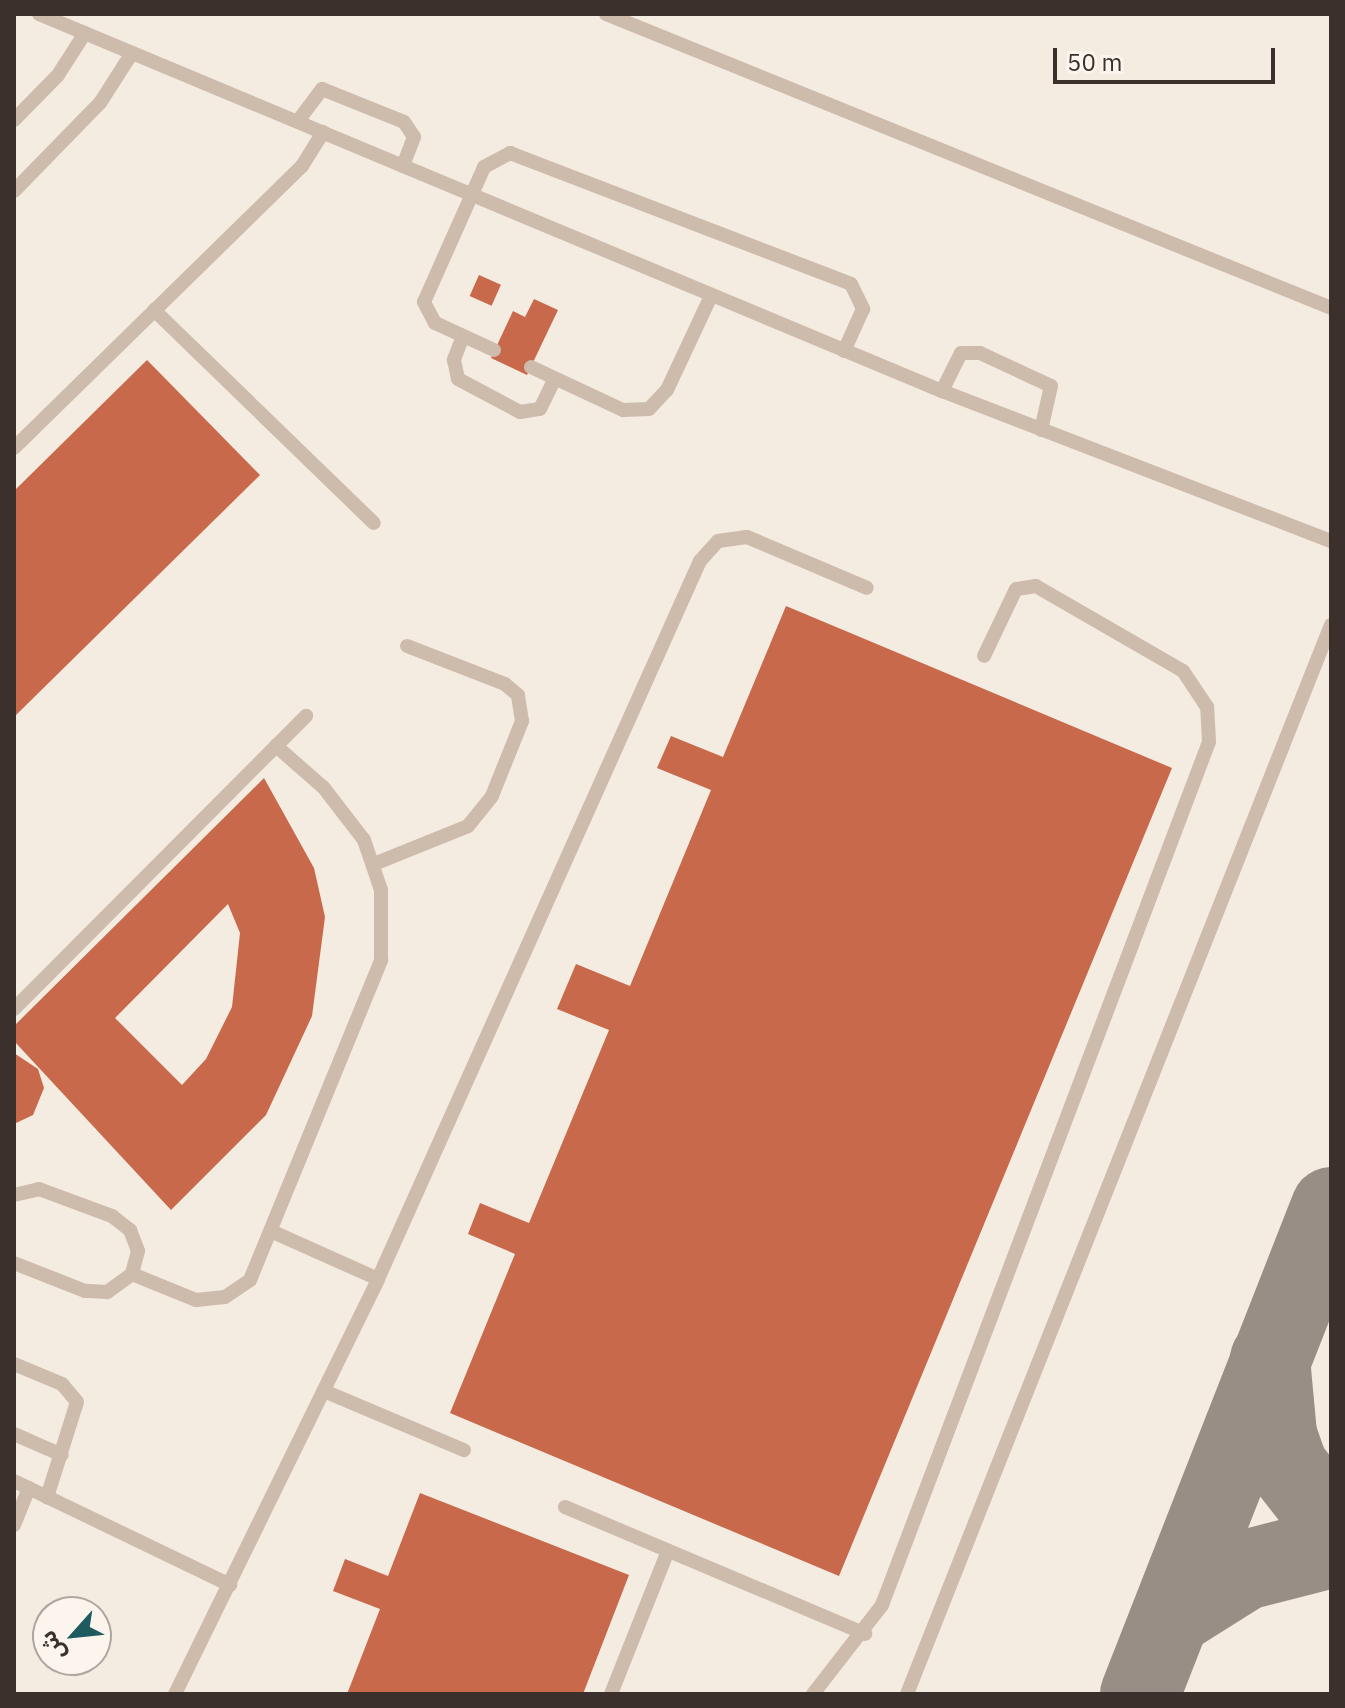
<!DOCTYPE html>
<html>
<head>
<meta charset="utf-8">
<style>
	body { margin:0 }
	#map { position:relative; width:1345px; height:1708px; overflow:hidden; background:#f4ebe1; font-family:"IBM Plex Sans","Noto Sans Arabic",sans-serif }
	div>[style] { position:absolute }
	.taxiway>* { height:80px; margin:-40px; padding:0 40px; transform-origin:40px; border-radius:40px; background:#988e86 }
	.building>* { inset:0; background:#c8694b; transform-origin:0 0 }
	.service>* { height:14px; margin:-7px; padding:0 7px; transform-origin:7px; border-radius:7px; background:#cdbbac }
	span { translate:-50% -50%; white-space:nowrap; text-align:center; line-height:1.15; -webkit-text-stroke:6px #fbf5ee; paint-order:stroke }
	.frame { position:absolute; inset:0; border:16px solid #3b302b; pointer-events:none }
	.north { position:absolute; left:32px; top:1596px; width:80px; height:80px; box-sizing:border-box; background:#fbf5ee; border:2px solid #aea6a0; border-radius:50%; rotate:243deg; font-size:22px; font-weight:700; line-height:32px; text-align:center; color:#3b302b }
	.north::after { content:''; display:block; margin:auto; width:28px; height:36px; background:#1f5a5e; clip-path:polygon(50% 0,100% 100%,50% 72%,0 100%) }
	.scale { position:absolute; left:1053px; top:48px; width:222px; height:36px; box-sizing:border-box; border:4px solid #3b302b; border-top:0; padding-left:10px; font-size:24px; line-height:28px; white-space:nowrap; color:#3b302b; -webkit-text-stroke:6px #fbf5ee; paint-order:stroke }
</style>
</head>
<body>
<div id="map">
	<div class="taxiway">
		<div style="left:1270px;top:1359px;width:76px;rotate:84.7deg"></div>
		<div style="left:1277px;top:1435px;width:34px;rotate:71deg"></div>
		<div style="left:1288px;top:1467px;width:70px;rotate:52deg"></div>
		<div style="left:1172px;top:1616px;width:86px;rotate:-32.2deg"></div>
		<div style="left:1245px;top:1570px;width:89px;rotate:-14.3deg"></div>
		<div style="left:1140px;top:1694px;width:523px;rotate:-68.59deg"></div>
	</div>
	<div class="building">
		<div style="left:479px;top:275px;width:24px;height:23px;rotate:24deg"></div>
		<div style="clip-path:polygon(534px 299px,558px 310px,527px 375px,491px 358px,513px 311px,525px 317px)"></div>
		<div style="clip-path:polygon(147px 360px,260px 475px,14px 717px,14px 491px)"></div>
		<div style="clip-path:polygon(786px 606px,1172px 768px,839px 1576px,450px 1413px,515px 1254px,468px 1234px,480px 1203px,529px 1223px,609px 1030px,557px 1009px,576px 964px,630px 986px,711px 790px,657px 768px,671px 736px,723px 757px)"></div>
		<div style="clip-path:polygon(evenodd,264px 778px,314px 868px,325px 917px,312px 1016px,266px 1115px,171px 1210px,14px 1041px,14px 1026px,264px 778px,228px 904px,240px 933px,232px 1007px,206px 1059px,182px 1085px,115px 1018px,228px 904px)"></div>
		<div style="clip-path:polygon(14px 1053px,38px 1069px,44px 1088px,33px 1115px,14px 1124px)"></div>
		<div style="clip-path:polygon(420px 1493px,629px 1575px,583px 1694px,347px 1694px,380px 1609px,333px 1591px,345px 1559px,388px 1576px)"></div>
	</div>
	<div class="service">
		<div style="left:39px;top:14px;width:979px;rotate:22.66deg"></div>
		<div style="left:942px;top:391px;width:417px;rotate:21.1deg"></div>
		<div style="left:606px;top:14px;width:782px;rotate:22.07deg"></div>
		<div style="left:14px;top:120px;width:63px;rotate:-45.6deg"></div>
		<div style="left:58px;top:75px;width:50px;rotate:-57.3deg"></div>
		<div style="left:298px;top:121px;width:40px;rotate:-53deg"></div>
		<div style="left:322px;top:89px;width:88px;rotate:21.9deg"></div>
		<div style="left:404px;top:122px;width:18px;rotate:56deg"></div>
		<div style="left:414px;top:137px;width:31px;rotate:111deg"></div>
		<div style="left:14px;top:191px;width:123px;rotate:-45.7deg"></div>
		<div style="left:100px;top:103px;width:59px;rotate:-57.4deg"></div>
		<div style="left:154px;top:310px;width:306px;rotate:44.1deg"></div>
		<div style="left:463px;top:336px;width:26px;rotate:111deg"></div>
		<div style="left:454px;top:360px;width:19px;rotate:78deg"></div>
		<div style="left:458px;top:379px;width:70px;rotate:28deg"></div>
		<div style="left:520px;top:412px;width:20px;rotate:-9deg"></div>
		<div style="left:540px;top:409px;width:34px;rotate:-64deg"></div>
		<div style="left:494px;top:350px;width:65px;rotate:-155.4deg"></div>
		<div style="left:435px;top:323px;width:24px;rotate:-118deg"></div>
		<div style="left:424px;top:302px;width:148px;rotate:-66deg"></div>
		<div style="left:484px;top:167px;width:30px;rotate:-28deg"></div>
		<div style="left:510px;top:153px;width:365px;rotate:21deg"></div>
		<div style="left:851px;top:284px;width:28px;rotate:64deg"></div>
		<div style="left:863px;top:309px;width:46px;rotate:114.3deg"></div>
		<div style="left:531px;top:367px;width:102px;rotate:25.1deg"></div>
		<div style="left:623px;top:410px;width:26px;rotate:-2deg"></div>
		<div style="left:649px;top:409px;width:26px;rotate:-47deg"></div>
		<div style="left:667px;top:390px;width:104px;rotate:-64.9deg"></div>
		<div style="left:942px;top:391px;width:42px;rotate:-63.4deg"></div>
		<div style="left:961px;top:353px;width:19px"></div>
		<div style="left:980px;top:353px;width:78px;rotate:24.9deg"></div>
		<div style="left:1051px;top:386px;width:45px;rotate:102.8deg"></div>
		<div style="left:14px;top:448px;width:403px;rotate:-44.4deg"></div>
		<div style="left:302px;top:166px;width:40px;rotate:-58deg"></div>
		<div style="left:374px;top:864px;width:101px;rotate:-22deg"></div>
		<div style="left:468px;top:826px;width:38px;rotate:-51deg"></div>
		<div style="left:492px;top:796px;width:81px;rotate:-68.2deg"></div>
		<div style="left:522px;top:721px;width:26px;rotate:-99deg"></div>
		<div style="left:518px;top:695px;width:17px;rotate:-140deg"></div>
		<div style="left:505px;top:684px;width:105px;rotate:-158.8deg"></div>
		<div style="left:14px;top:1009px;width:414px;rotate:-45.1deg"></div>
		<div style="left:14px;top:1195px;width:26px;rotate:-13deg"></div>
		<div style="left:39px;top:1189px;width:78px;rotate:20.3deg"></div>
		<div style="left:112px;top:1216px;width:23px;rotate:38deg"></div>
		<div style="left:130px;top:1230px;width:22px;rotate:69deg"></div>
		<div style="left:138px;top:1251px;width:24px;rotate:105deg"></div>
		<div style="left:132px;top:1274px;width:31px;rotate:144deg"></div>
		<div style="left:107px;top:1292px;width:22px;rotate:-177deg"></div>
		<div style="left:85px;top:1291px;width:76px;rotate:-158.5deg"></div>
		<div style="left:273px;top:1232px;width:115px;rotate:24.1deg"></div>
		<div style="left:132px;top:1274px;width:69px;rotate:22.1deg"></div>
		<div style="left:196px;top:1300px;width:29px;rotate:-6deg"></div>
		<div style="left:225px;top:1297px;width:30px;rotate:-34deg"></div>
		<div style="left:250px;top:1280px;width:346px;rotate:-67.7deg"></div>
		<div style="left:381px;top:960px;width:70px;rotate:-90deg"></div>
		<div style="left:381px;top:890px;width:53px;rotate:-108.8deg"></div>
		<div style="left:364px;top:840px;width:66px;rotate:-127.6deg"></div>
		<div style="left:324px;top:788px;width:64px;rotate:-138.8deg"></div>
		<div style="left:14px;top:1364px;width:52px;rotate:22.6deg"></div>
		<div style="left:62px;top:1384px;width:23px;rotate:50deg"></div>
		<div style="left:77px;top:1402px;width:100px;rotate:107.5deg"></div>
		<div style="left:324px;top:1391px;width:152px;rotate:22.9deg"></div>
		<div style="left:14px;top:1434px;width:52px;rotate:23.6deg"></div>
		<div style="left:14px;top:1481px;width:240px;rotate:25.7deg"></div>
		<div style="left:565px;top:1507px;width:326px;rotate:22.9deg"></div>
		<div style="left:14px;top:1525px;width:40px;rotate:-68deg"></div>
		<div style="left:175px;top:1694px;width:462px;rotate:-63.9deg"></div>
		<div style="left:378px;top:1279px;width:787px;rotate:-65.85deg"></div>
		<div style="left:700px;top:561px;width:27px;rotate:-48deg"></div>
		<div style="left:718px;top:541px;width:29px;rotate:-8deg"></div>
		<div style="left:747px;top:537px;width:130px;rotate:23deg"></div>
		<div style="left:611px;top:1694px;width:154px;rotate:-68.3deg"></div>
		<div style="left:813px;top:1694px;width:113px;rotate:-52.2deg"></div>
		<div style="left:882px;top:1605px;width:923px;rotate:-69.25deg"></div>
		<div style="left:1209px;top:742px;width:35px;rotate:-93deg"></div>
		<div style="left:1207px;top:707px;width:43px;rotate:-123.7deg"></div>
		<div style="left:1183px;top:671px;width:170px;rotate:-150deg"></div>
		<div style="left:1036px;top:586px;width:20px;rotate:171deg"></div>
		<div style="left:1016px;top:589px;width:74px;rotate:115.5deg"></div>
		<div style="left:907px;top:1694px;width:1150px;rotate:-68.37deg"></div>
	</div>
	<div class="frame"></div>
	<div class="north">ش</div>
	<div class="scale">50 m</div>
</div>
</body>
</html>
